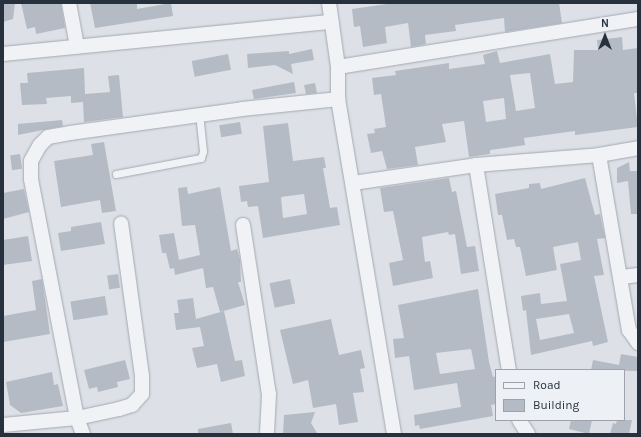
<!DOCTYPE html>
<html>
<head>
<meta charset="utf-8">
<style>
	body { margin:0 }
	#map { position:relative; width:641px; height:437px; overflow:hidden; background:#dde1e7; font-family:Karla,sans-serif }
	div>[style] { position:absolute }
	.building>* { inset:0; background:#b5bbc4; transform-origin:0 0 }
	.roads { filter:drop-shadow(0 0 1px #a3a8b1) drop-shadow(0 0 1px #a3a8b1) }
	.service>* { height:7px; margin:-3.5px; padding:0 3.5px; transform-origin:3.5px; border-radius:3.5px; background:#f0f2f5 }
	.minor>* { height:14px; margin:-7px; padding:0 7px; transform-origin:7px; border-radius:7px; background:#f0f2f5 }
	span { translate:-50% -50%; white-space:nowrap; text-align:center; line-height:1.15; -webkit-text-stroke:3px #edf0f5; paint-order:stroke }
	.frame { position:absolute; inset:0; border:4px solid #27303d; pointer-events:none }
	.legend { position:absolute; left:495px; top:369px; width:130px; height:52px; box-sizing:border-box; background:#edf0f5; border:1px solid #9ea3ab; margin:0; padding:5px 7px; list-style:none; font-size:12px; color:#27303d }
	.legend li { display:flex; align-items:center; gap:8px; height:20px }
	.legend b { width:20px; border:1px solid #9ea3ab }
	.north { position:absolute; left:585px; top:16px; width:40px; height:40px; -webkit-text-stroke:3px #edf0f5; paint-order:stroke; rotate:0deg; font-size:11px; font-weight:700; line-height:16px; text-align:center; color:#27303d }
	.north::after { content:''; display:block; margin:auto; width:14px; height:18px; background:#27303d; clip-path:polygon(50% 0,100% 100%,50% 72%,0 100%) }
</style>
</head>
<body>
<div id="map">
	<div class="building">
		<div style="clip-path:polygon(3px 3px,15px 3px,13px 19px,3px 22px)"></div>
		<div style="clip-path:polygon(21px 3px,61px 3px,65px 28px,36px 34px,35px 27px,27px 29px)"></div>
		<div style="clip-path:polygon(90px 3px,137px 3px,137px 9px,171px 3px,173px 16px,95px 28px)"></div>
		<div style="clip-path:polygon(394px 3px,559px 3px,562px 23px,505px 32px,504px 18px,455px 25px,456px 31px,425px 35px,426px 44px,411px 47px,408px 23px,385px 27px,387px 43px,363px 47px,360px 26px,354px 27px,352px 9px)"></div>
		<div style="clip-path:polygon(evenodd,622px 37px,623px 50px,638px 48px,638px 93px,634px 93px,638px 127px,575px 135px,575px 131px,524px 138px,525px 145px,490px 150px,490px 154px,469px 157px,464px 121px,442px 124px,446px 142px,415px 147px,418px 165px,387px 169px,382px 151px,371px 153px,367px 134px,375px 133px,374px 129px,386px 127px,381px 94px,374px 95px,372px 78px,396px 75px,395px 71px,449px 63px,449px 69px,485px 64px,483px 55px,497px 51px,500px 63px,550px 54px,555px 84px,573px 82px,574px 50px,598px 50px,597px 40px,622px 37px,530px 73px,535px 108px,516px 111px,510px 75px,530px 73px,622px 37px,504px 98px,506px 119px,486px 122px,483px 101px,504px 98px)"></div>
		<div style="clip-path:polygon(312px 49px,314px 60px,291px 64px,293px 74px,275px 65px,248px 68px,247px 54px,289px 51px,289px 54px)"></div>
		<div style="left:228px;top:54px;width:16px;height:37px;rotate:79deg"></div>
		<div style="clip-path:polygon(84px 68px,85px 94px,110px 92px,108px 76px,119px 75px,123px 117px,84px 122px,83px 102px,71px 103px,71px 96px,46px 98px,47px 104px,22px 105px,20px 83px,28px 83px,27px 73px)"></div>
		<div style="clip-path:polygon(294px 82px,296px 93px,254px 99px,252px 90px)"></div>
		<div style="clip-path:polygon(315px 83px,317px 93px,306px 94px,304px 85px)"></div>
		<div style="clip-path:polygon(62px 120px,63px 126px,18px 135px,18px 124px)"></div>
		<div style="left:240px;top:122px;width:12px;height:21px;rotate:81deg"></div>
		<div style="clip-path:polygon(evenodd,288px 123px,293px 161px,324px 157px,326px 168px,323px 168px,330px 208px,337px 207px,340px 225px,263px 238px,258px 206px,248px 207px,247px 201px,241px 202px,239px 186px,269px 182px,263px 126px,288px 123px,304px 194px,307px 214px,283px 218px,281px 197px,304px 194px)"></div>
		<div style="clip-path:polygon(104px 142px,116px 211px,102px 213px,100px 200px,61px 207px,54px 161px,93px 155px,91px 144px)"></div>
		<div style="left:20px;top:154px;width:15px;height:10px;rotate:82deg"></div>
		<div style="clip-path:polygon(629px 162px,630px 171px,638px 171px,638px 214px,631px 214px,628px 181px,617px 183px,617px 168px)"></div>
		<div style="clip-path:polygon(449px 178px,452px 192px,456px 191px,467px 247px,475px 246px,479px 271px,461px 274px,455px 234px,449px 235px,448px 232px,422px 237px,425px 262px,430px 261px,433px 278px,393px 286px,389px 263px,403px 260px,393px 211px,384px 212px,380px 188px)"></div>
		<div style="clip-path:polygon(evenodd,585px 178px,595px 215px,600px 214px,605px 238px,597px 239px,604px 275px,594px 276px,608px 342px,593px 346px,592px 341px,531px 355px,526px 310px,523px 311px,521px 296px,540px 293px,541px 304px,567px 301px,560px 264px,581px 260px,578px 242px,553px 247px,557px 270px,526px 276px,520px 247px,516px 247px,514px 239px,507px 240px,502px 215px,498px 215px,495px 194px,529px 188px,529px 184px,540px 183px,541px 189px,585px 178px,569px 314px,574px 333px,540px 340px,536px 319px,569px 314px)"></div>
		<div style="clip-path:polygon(187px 187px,188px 194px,220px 187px,231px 251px,237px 249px,240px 259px,241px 282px,238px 282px,245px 305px,220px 312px,213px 287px,206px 288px,203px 268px,175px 275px,174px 268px,170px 269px,166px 253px,162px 253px,159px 235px,174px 233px,179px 260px,200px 255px,195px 225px,182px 226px,178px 188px)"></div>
		<div style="clip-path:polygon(24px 189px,29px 212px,3px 219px,3px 193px)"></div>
		<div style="clip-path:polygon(101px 222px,105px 244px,61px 251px,58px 233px,71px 231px,71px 227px)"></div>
		<div style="clip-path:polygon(28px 236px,32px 261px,3px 265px,3px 240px)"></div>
		<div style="left:118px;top:274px;width:14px;height:11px;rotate:82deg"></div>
		<div style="clip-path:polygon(42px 279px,50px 334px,3px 342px,3px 316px,36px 310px,32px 281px)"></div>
		<div style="left:290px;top:279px;width:25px;height:21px;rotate:78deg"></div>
		<div style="clip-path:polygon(evenodd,478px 289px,489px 362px,493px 377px,496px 376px,496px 404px,491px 405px,493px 416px,420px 429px,419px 425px,415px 426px,414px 415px,461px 407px,457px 383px,414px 390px,409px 356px,395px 358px,393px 339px,404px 338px,398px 305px,478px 289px,471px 349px,475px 369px,440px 374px,436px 353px,471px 349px)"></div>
		<div style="left:105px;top:296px;width:19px;height:35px;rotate:81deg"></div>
		<div style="clip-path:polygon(193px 298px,196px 319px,224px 311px,235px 361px,242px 360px,245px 376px,221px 382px,217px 364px,197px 368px,192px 348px,204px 346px,200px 327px,176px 330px,174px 313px,179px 313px,177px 300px)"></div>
		<div style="clip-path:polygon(331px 319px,339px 355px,361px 350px,365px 368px,360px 369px,364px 392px,353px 393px,358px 422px,339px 425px,336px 404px,313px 408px,308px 380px,293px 384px,280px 330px)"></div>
		<div style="clip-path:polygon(621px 354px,638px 357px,638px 371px,591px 370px,593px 360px,619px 365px)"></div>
		<div style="clip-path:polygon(125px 360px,130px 379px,117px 382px,118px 387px,98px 392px,97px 387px,89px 389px,84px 370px)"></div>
		<div style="clip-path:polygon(52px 372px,54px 385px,58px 384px,63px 406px,21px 413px,10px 405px,6px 382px)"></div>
		<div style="clip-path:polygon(315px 412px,311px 423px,317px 433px,283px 434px,284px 415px)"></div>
		<div style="clip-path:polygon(571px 420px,592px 420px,589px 434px,569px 429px)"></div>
		<div style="clip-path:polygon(617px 420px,632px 420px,629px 434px,610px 434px,613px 423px,616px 424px)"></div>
		<div style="clip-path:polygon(231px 423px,233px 434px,198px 434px,198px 429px)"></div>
	</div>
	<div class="roads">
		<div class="service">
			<div style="left:116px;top:174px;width:86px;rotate:-10.7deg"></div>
			<div style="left:201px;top:158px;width:7px;rotate:-74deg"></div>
			<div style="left:203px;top:151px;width:36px;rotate:-96deg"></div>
		</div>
		<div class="minor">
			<div style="left:69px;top:3px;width:44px;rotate:79.5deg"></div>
			<div style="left:329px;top:3px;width:65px;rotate:82deg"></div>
			<div style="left:338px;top:67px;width:32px;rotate:90deg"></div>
			<div style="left:338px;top:99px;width:340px;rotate:80.5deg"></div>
			<div style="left:3px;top:54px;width:330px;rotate:-5.6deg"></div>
			<div style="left:338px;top:67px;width:304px;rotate:-9.1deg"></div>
			<div style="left:599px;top:155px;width:178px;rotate:80.3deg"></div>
			<div style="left:629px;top:330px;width:16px;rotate:55deg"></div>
			<div style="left:476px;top:165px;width:208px;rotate:80.9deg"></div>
			<div style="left:353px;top:183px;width:124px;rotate:-8.3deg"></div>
			<div style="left:476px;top:165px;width:123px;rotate:-4.6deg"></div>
			<div style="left:599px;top:155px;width:40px;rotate:-10deg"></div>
			<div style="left:243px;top:225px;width:171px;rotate:81.3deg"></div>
			<div style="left:269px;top:394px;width:40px;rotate:92.9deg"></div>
			<div style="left:622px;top:277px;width:16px;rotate:-7deg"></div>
			<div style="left:519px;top:420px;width:17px;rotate:57deg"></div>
			<div style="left:3px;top:425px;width:74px;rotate:-5.4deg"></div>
			<div style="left:77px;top:418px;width:43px;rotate:-12.1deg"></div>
			<div style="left:119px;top:409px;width:14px;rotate:-17deg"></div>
			<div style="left:132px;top:405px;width:15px;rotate:-48deg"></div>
			<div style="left:142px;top:394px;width:18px;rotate:-90deg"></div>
			<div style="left:142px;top:376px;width:154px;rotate:-97.8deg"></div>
			<div style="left:83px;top:434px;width:17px;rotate:-111deg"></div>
			<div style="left:77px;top:418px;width:243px;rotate:-100.9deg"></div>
			<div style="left:31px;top:179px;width:18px;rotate:-90deg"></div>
			<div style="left:31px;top:161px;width:18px;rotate:-61deg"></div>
			<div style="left:40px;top:145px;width:11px;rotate:-45deg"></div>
			<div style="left:48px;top:137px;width:22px;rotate:-10deg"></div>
			<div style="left:70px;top:133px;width:174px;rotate:-7.9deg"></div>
			<div style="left:242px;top:109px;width:97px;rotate:-5.9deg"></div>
		</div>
	</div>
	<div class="frame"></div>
	<ul class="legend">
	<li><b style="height:5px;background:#f0f2f5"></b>Road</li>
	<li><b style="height:11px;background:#b5bbc4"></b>Building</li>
	</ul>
	<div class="north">N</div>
</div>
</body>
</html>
